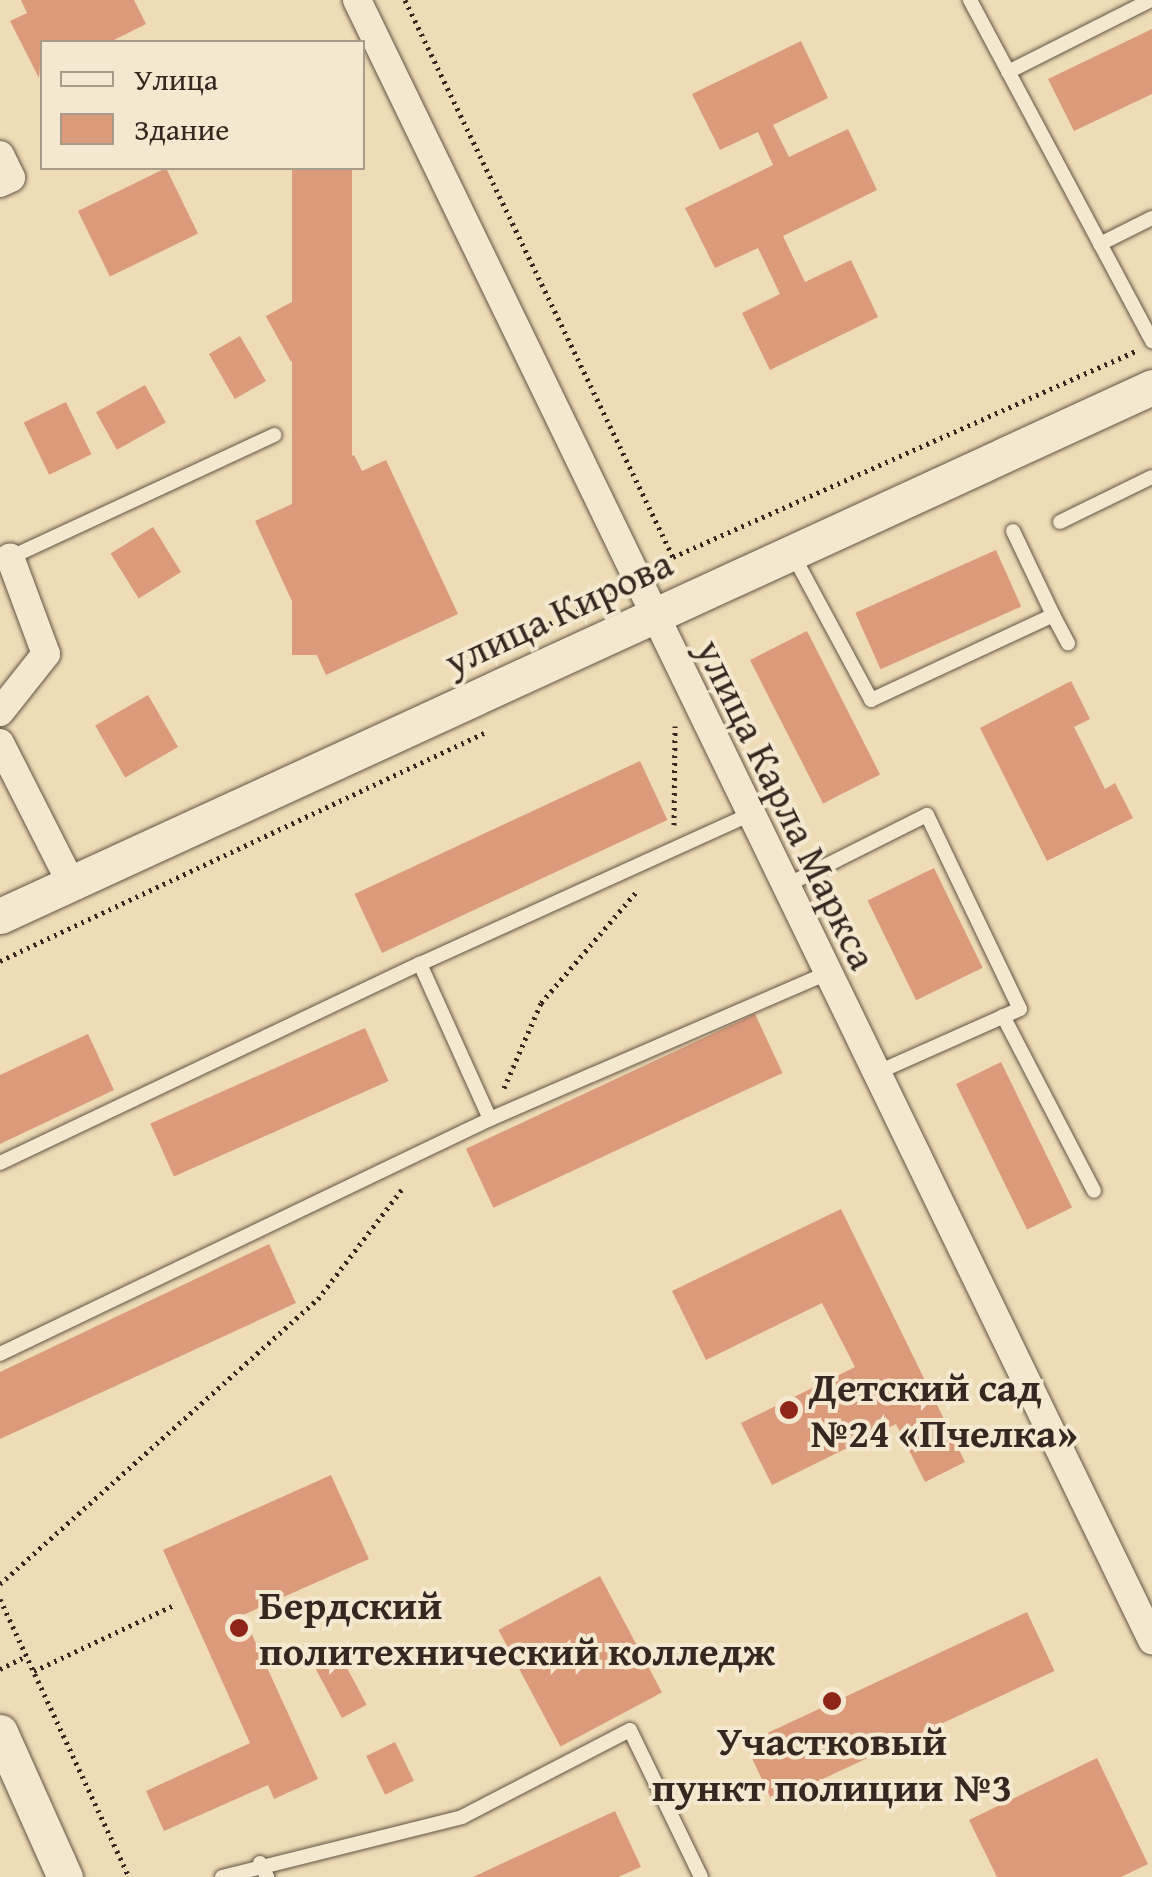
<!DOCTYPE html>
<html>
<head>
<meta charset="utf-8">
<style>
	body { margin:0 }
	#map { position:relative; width:1152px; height:1877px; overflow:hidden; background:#eedcb6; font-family:"Gentium Book Plus",serif }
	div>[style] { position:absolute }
	.building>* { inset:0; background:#db9b7b; transform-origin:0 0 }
	.path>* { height:5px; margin-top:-2.5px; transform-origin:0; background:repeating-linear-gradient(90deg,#362720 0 2.5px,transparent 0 7.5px) }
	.roads { filter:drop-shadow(0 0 2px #645446) drop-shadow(0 0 2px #645446) }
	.service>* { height:14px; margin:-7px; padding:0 7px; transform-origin:7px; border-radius:7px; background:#f4e8d0 }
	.minor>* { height:28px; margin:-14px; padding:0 14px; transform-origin:14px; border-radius:14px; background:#f4e8d0 }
	.tertiary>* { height:35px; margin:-17.5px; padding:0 17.5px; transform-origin:17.5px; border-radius:17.5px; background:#f4e8d0 }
	.dots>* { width:28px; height:28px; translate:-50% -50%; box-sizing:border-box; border:5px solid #f4e8d0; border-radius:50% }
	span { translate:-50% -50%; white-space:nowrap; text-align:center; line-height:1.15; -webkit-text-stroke:8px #f4e8d0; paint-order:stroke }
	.street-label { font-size:40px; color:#362720 }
	.poi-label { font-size:40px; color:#362720; font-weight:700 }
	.left { translate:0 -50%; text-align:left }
	.legend { position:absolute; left:40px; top:40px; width:325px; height:130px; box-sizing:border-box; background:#f4e8d0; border:2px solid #a89b8a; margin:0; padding:12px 18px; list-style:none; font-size:30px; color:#362720 }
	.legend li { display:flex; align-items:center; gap:20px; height:50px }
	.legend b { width:50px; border:2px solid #a89b8a }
</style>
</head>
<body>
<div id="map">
	<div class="building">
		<div style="clip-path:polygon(21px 0,134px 0,146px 24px,110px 42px,42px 42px,39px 78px,10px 21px,27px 13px)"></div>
		<div style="clip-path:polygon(1152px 29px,1152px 94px,1074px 131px,1048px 79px)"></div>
		<div style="clip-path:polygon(801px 41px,828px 98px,773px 125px,789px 157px,848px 129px,877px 190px,783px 236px,805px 282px,851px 260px,878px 317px,770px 370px,742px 313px,780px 294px,758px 248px,715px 268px,685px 208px,773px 165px,758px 132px,720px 150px,692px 94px)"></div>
		<div style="left:166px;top:168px;width:73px;height:98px;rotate:64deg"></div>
		<div style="left:292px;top:168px;width:60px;height:487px"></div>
		<div style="left:306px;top:294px;width:52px;height:46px;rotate:61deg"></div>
		<div style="left:240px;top:336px;width:52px;height:36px;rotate:60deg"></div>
		<div style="left:145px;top:385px;width:43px;height:56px;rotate:61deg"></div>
		<div style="left:66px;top:402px;width:58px;height:47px;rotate:64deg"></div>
		<div style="clip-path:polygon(354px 455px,362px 471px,386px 460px,458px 614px,326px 675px,255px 521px,305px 498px,297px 482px)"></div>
		<div style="left:153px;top:527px;width:53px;height:50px;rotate:58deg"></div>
		<div style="left:996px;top:550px;width:62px;height:154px;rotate:66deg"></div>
		<div style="left:807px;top:631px;width:161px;height:64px;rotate:63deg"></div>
		<div style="clip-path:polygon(1071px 681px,1090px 719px,1074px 727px,1105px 789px,1115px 783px,1133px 818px,1047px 861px,980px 728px)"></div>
		<div style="left:148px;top:695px;width:60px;height:61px;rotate:60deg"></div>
		<div style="left:640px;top:761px;width:65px;height:315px;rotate:65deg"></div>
		<div style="left:934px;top:868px;width:111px;height:74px;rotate:64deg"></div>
		<div style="left:755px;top:1014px;width:65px;height:319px;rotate:65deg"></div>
		<div style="left:365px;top:1028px;width:58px;height:235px;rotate:66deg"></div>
		<div style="clip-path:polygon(88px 1034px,114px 1090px,0 1144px,0 1075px)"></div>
		<div style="left:1001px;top:1062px;width:162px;height:50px;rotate:64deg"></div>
		<div style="clip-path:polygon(841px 1209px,965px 1462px,925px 1482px,896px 1424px,772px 1485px,741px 1423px,855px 1367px,822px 1303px,706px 1360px,672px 1291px)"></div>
		<div style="clip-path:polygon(269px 1244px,296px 1303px,0 1439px,0 1372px)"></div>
		<div style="clip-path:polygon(331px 1475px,369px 1559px,243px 1615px,318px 1779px,274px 1799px,268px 1785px,164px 1831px,146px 1791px,250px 1743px,163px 1550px)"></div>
		<div style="left:600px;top:1576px;width:132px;height:115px;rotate:62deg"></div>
		<div style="left:1027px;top:1612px;width:65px;height:311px;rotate:65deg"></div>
		<div style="left:338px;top:1651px;width:61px;height:28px;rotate:62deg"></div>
		<div style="left:395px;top:1742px;width:43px;height:32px;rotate:64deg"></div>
		<div style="clip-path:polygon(1097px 1758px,1148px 1864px,1121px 1877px,997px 1877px,969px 1820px)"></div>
		<div style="clip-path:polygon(615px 1811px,641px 1867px,618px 1877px,473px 1877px)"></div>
	</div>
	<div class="path">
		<div style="left:405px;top:0;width:618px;rotate:64.31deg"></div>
		<div style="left:673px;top:557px;width:507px;rotate:-23.99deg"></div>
		<div style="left:509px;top:643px;width:114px;rotate:-25.4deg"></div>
		<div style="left:674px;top:825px;width:99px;rotate:-89.4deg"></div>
		<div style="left:0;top:961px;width:535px;rotate:-25.22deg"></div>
		<div style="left:504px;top:1088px;width:93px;rotate:-66.5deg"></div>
		<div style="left:541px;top:1003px;width:146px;rotate:-49.4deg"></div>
		<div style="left:0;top:1584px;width:427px;rotate:-41.9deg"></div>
		<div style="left:318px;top:1299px;width:140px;rotate:-52.6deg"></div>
		<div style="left:0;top:1599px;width:306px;rotate:65.1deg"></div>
		<div style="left:0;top:1669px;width:30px;rotate:-26deg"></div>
		<div style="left:34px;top:1671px;width:153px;rotate:-25.2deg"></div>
	</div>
	<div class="roads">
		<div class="service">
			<div style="left:970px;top:0;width:387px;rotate:61.9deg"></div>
			<div style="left:1008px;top:72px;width:160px;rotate:-26.7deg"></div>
			<div style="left:1100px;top:244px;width:58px;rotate:-26.6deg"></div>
			<div style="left:1060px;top:522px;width:102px;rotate:-26.1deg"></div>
			<div style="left:1013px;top:531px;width:93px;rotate:64.5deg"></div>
			<div style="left:792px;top:553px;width:167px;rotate:61.7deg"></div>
			<div style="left:871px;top:700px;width:201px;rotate:-25deg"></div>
			<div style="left:1053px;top:615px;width:32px;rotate:62deg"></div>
			<div style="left:5px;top:560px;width:297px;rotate:-24.9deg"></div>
			<div style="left:783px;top:887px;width:161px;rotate:-26.6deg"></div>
			<div style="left:927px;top:815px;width:215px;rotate:64.4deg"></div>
			<div style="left:1020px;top:1009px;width:158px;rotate:156deg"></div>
			<div style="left:1003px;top:1016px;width:197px;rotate:62.5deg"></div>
			<div style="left:490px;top:1119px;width:170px;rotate:-114.3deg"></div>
			<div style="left:420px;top:964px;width:359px;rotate:-24.4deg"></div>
			<div style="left:0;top:1163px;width:465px;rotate:-25.4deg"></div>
			<div style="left:0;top:1354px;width:543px;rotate:-25.62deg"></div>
			<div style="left:490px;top:1119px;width:367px;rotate:-23.4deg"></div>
			<div style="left:260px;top:1863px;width:16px;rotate:63deg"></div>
			<div style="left:222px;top:1877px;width:247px;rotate:-14deg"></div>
			<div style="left:462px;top:1817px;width:189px;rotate:-27.4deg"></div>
			<div style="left:630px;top:1730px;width:163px;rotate:64.2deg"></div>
		</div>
		<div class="minor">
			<div style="left:357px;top:0;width:1823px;rotate:64.14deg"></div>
			<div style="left:0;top:155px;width:25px;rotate:64deg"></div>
			<div style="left:11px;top:178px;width:12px;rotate:156deg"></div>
			<div style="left:0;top:712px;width:74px;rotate:-51.6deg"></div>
			<div style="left:46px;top:654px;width:103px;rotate:-110.4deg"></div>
			<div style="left:0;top:743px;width:157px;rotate:63.1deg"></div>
		</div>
		<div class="tertiary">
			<div style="left:0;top:916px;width:1268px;rotate:-24.66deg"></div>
			<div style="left:0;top:1732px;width:159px;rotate:65.9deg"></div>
		</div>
	</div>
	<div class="dots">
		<div style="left:789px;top:1410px;background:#8f2418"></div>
		<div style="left:239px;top:1628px;background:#8f2418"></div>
		<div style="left:832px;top:1701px;background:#8f2418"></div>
	</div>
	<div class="street-label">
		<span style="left:558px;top:612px;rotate:-25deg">улица Кирова</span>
		<span style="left:787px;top:804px;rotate:64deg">улица Карла Маркса</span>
	</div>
	<div class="poi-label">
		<span class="left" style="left:809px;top:1410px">Детский сад<br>№24 «Пчелка»</span>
		<span class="left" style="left:259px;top:1628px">Бердский<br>политехнический колледж</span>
		<span style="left:832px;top:1764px">Участковый<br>пункт полиции №3</span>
	</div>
	<ul class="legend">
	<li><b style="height:12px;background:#f4e8d0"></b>Улица</li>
	<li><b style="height:28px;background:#db9b7b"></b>Здание</li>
	</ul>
</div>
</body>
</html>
